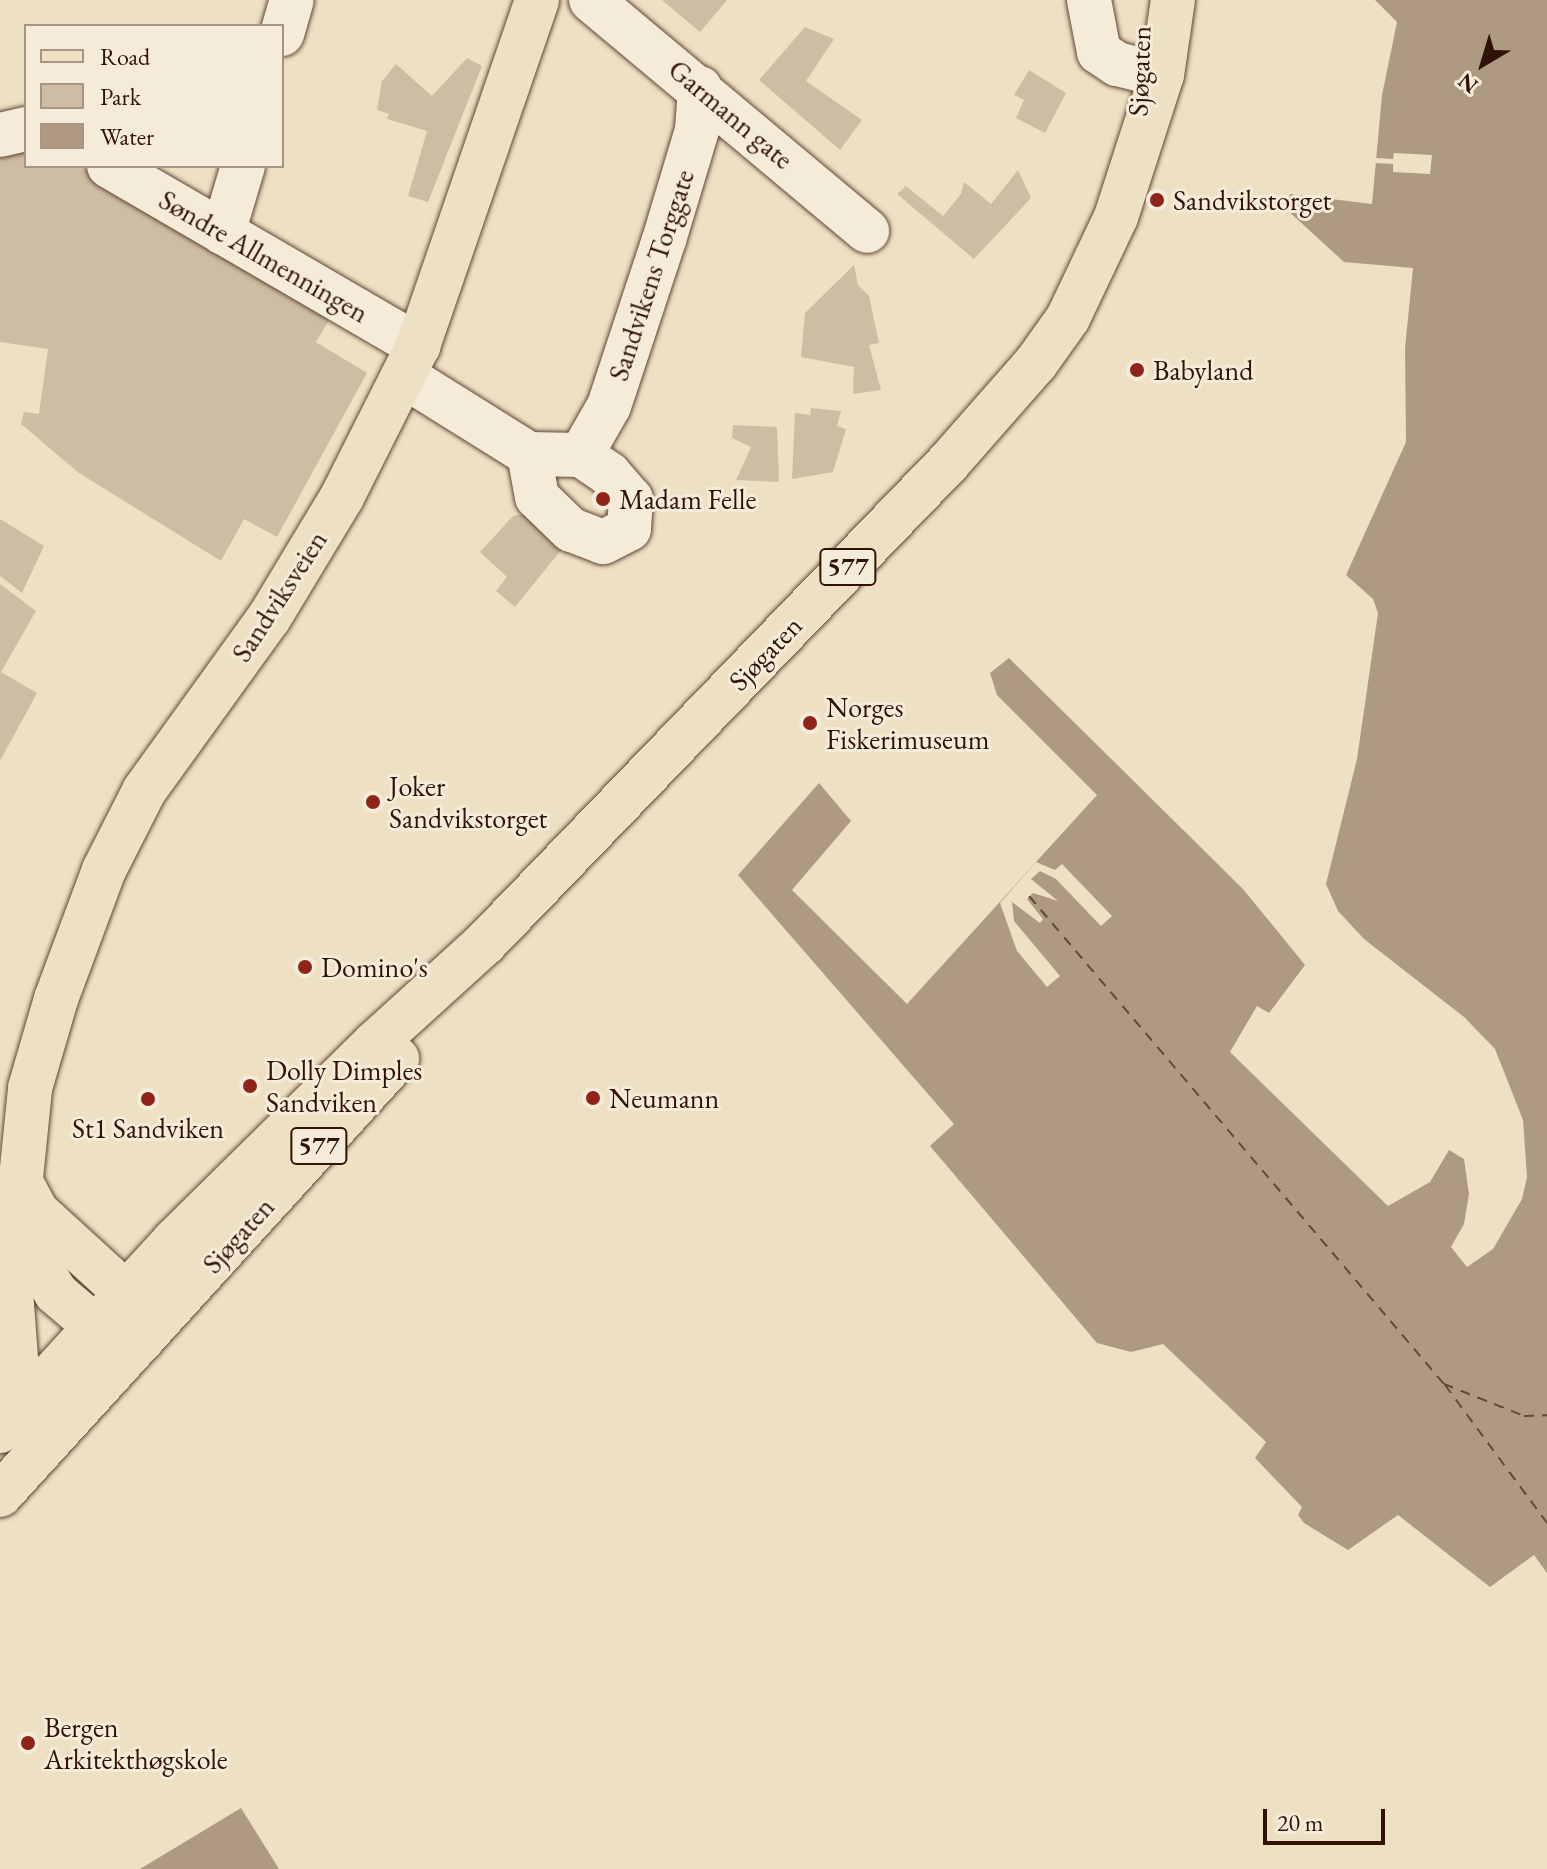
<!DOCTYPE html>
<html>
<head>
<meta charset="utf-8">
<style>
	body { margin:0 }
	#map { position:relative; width:1547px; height:1869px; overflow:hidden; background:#eee0c3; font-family:"EB Garamond",serif }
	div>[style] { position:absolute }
	.green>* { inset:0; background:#cebda3 }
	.water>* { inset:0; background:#ae9a83 }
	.pier>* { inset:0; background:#eee0c3 }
	.ferry>* { height:2px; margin-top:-1px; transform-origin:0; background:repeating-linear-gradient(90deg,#634839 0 10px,transparent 0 18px) }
	.roads { filter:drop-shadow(0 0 2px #604636) drop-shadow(0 0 2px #604636) }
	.minor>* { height:44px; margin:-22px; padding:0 22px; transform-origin:22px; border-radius:22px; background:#f4ebd8 }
	.major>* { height:44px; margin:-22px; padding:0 22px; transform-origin:22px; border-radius:22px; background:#eee0c3 }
	.dots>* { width:22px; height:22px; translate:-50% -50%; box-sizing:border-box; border:4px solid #f4ebd8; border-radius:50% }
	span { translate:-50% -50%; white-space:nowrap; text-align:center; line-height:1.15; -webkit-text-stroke:6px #f4ebd8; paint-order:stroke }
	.shield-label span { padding:2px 6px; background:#f4ebd8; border:2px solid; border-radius:6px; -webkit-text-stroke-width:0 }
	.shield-label { font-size:26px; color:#311207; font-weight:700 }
	.street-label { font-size:28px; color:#311207 }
	.poi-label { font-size:28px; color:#311207 }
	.left { translate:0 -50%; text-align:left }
	.legend { position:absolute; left:24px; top:24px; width:260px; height:144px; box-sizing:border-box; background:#f4ebd8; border:2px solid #a69484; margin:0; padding:10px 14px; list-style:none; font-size:24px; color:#311207 }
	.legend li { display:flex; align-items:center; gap:16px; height:40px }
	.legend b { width:40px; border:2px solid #a69484 }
	.north { position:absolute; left:1443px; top:24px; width:80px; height:80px; -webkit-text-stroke:6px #f4ebd8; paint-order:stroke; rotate:218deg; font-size:22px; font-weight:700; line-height:32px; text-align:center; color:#311207 }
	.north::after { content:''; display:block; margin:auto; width:28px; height:36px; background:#311207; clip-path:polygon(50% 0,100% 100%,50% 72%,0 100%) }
	.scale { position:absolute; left:1263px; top:1809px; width:122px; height:36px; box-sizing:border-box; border:4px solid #311207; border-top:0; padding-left:10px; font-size:24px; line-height:28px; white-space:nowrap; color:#311207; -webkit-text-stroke:6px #f4ebd8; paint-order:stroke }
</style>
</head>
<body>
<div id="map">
	<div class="green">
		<div style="clip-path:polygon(662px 0,727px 0,700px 32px)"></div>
		<div style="clip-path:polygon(805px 27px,834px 39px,806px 81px,862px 120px,840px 150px,759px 80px)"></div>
		<div style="clip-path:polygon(467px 58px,482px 66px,428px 202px,408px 196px,427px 131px,387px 119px,389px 114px,377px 110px,382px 81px,396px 64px,432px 96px)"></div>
		<div style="clip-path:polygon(1029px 70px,1066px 93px,1045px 133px,1016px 118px,1024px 100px,1014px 95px)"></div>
		<div style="clip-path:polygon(26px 142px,26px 166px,80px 166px,334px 312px,316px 342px,367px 373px,277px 537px,244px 519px,221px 561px,79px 473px,21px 424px,24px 412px,39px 414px,48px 349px,0 342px,0 148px)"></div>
		<div style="clip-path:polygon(1018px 170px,1031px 198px,974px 259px,897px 194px,906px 186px,943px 216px,961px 194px,964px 182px,991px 204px)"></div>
		<div style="clip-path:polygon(854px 265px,858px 285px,869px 296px,879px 343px,869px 345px,881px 390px,853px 394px,854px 367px,801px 357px,805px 313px)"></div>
		<div style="clip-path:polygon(811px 408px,841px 411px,837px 426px,846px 429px,833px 472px,792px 479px,795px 413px,810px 415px)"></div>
		<div style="clip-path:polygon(733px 425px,777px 427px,779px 482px,736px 480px,751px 447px,732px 438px)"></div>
		<div style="clip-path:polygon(524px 514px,562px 549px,515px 607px,496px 591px,507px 577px,480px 552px,513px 516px)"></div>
		<div style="clip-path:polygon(0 519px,44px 546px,22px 593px,0 576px)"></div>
		<div style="clip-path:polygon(0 584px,36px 611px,1px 672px,37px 693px,0 761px)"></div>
	</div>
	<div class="water">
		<div style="clip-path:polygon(1375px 0,1547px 0,1547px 1573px,1534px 1555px,1490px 1587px,1398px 1515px,1348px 1550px,1304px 1523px,1298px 1515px,1302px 1507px,1255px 1458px,1266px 1442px,1163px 1344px,1131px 1352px,1097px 1343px,930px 1146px,954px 1124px,738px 875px,819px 783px,851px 821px,792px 890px,907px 1004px,1097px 795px,997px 695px,990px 673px,1009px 658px,1243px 889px,1305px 965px,1269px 1013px,1257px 1006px,1230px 1052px,1388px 1206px,1430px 1182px,1449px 1150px,1464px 1159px,1469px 1194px,1464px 1224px,1451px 1247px,1467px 1267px,1493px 1249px,1522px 1199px,1527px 1177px,1523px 1120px,1495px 1049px,1464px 1017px,1364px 939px,1338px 911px,1326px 884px,1357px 759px,1378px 613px,1373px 599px,1346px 575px,1406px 442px,1405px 348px,1413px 268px,1344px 262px,1286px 209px,1290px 194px,1372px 204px,1382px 95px,1397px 22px)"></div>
		<div style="clip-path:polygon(241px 1808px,279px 1869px,140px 1869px)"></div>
	</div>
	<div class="pier">
		<div style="clip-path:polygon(1394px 153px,1432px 155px,1430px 174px,1393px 172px,1393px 164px,1376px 163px,1376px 158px,1393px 159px)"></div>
		<div style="clip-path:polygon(1036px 862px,1055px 870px,1062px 864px,1112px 916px,1101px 926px,1056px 879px,1040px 871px,1031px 879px,1058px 901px,1033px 893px,1027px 899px,1043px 919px,1040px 923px,1012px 902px,1014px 921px,1060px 976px,1047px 987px,1017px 951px,1000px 903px)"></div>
	</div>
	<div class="ferry">
		<div style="left:1029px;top:896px;width:641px;rotate:49.62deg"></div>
		<div style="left:1444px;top:1384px;width:86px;rotate:21.8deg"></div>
		<div style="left:1524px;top:1416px;width:23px;rotate:-2deg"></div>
		<div style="left:1445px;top:1385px;width:172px;rotate:53.5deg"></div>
	</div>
	<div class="roads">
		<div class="minor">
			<div style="left:591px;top:0;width:360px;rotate:39.9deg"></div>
			<div style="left:1089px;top:0;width:53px;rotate:79.1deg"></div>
			<div style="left:1099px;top:52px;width:22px;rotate:34deg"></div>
			<div style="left:1117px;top:64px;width:46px;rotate:13.7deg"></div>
			<div style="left:282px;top:34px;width:35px;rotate:-74deg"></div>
			<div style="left:0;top:135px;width:27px;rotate:-13deg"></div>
			<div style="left:109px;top:166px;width:358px;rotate:30.2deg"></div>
			<div style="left:223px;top:233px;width:70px;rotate:-73.4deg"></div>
			<div style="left:404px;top:376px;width:147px;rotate:32deg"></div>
			<div style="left:529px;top:454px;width:52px;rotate:1.1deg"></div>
			<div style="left:581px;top:455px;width:34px;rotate:34deg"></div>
			<div style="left:609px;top:474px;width:33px;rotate:49deg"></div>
			<div style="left:631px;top:499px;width:30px;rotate:94deg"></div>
			<div style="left:629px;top:529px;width:29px;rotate:153deg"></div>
			<div style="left:603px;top:542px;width:34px;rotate:-159deg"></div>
			<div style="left:571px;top:530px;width:47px;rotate:-135.9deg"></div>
			<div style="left:537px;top:497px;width:44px;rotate:-100.5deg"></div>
			<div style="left:581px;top:455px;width:56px;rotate:-60.3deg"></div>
			<div style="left:609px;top:406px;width:175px;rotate:-71.7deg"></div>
			<div style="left:664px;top:240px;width:115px;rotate:-73.3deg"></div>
			<div style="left:697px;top:130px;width:42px;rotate:-85.9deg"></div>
		</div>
		<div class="major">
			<div style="left:22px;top:1184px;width:32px;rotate:62deg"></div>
			<div style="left:37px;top:1212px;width:123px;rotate:42.4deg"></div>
			<div style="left:128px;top:1295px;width:30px;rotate:73deg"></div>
			<div style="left:16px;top:1227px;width:51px;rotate:96.7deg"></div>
			<div style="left:10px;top:1278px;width:134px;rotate:85.7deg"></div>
			<div style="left:142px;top:1340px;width:47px;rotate:-165.1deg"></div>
			<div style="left:97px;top:1328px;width:54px;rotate:-139.5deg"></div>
			<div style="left:56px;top:1293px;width:77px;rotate:-121.2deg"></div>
			<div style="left:16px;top:1227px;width:140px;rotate:-84.2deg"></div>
			<div style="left:30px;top:1088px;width:93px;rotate:-73.7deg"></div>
			<div style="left:56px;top:999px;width:138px;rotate:-69.6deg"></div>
			<div style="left:104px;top:870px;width:89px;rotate:-63.1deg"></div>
			<div style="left:144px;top:791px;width:213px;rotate:-54.2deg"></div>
			<div style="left:269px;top:618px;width:141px;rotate:-58.9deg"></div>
			<div style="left:342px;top:497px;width:169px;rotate:-63.3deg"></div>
			<div style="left:418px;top:346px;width:366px;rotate:-71deg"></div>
			<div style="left:0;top:1431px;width:258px;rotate:-47.5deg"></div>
			<div style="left:174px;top:1241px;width:282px;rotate:-44.6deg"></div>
			<div style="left:375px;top:1043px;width:149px;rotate:-42.3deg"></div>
			<div style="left:485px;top:943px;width:668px;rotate:-46.03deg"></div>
			<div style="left:949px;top:462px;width:132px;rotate:-48.7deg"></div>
			<div style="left:1036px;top:363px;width:55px;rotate:-54.6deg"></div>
			<div style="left:1068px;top:318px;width:112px;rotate:-64.6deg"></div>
			<div style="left:1116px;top:217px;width:149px;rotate:-72.1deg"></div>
			<div style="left:1162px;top:75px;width:76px;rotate:-81.7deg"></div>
			<div style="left:0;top:1495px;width:590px;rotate:-47.68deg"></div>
		</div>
	</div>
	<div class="dots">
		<div style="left:1157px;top:200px;background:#8f2418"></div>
		<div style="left:1137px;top:370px;background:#8f2418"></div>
		<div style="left:603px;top:499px;background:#8f2418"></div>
		<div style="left:810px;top:723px;background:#8f2418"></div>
		<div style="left:373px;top:802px;background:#8f2418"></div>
		<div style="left:305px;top:967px;background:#8f2418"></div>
		<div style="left:250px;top:1086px;background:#8f2418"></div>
		<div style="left:593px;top:1098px;background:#8f2418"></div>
		<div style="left:148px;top:1099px;background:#8f2418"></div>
		<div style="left:28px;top:1743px;background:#8f2418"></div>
	</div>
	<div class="shield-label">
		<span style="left:848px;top:567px">577</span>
		<span style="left:319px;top:1146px">577</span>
	</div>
	<div class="street-label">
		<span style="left:1139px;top:71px;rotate:-88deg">Sjøgaten</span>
		<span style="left:731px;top:114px;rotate:40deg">Garmann gate</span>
		<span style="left:264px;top:256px;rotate:30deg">Søndre Allmenningen</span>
		<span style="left:651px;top:275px;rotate:-72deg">Sandvikens Torggate</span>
		<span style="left:279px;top:596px;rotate:-57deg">Sandviksveien</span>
		<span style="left:765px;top:653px;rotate:-46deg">Sjøgaten</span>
		<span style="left:238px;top:1235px;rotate:-48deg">Sjøgaten</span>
	</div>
	<div class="poi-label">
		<span class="left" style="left:1173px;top:200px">Sandvikstorget</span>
		<span class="left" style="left:1153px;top:370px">Babyland</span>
		<span class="left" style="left:619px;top:499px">Madam Felle</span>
		<span class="left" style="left:826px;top:723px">Norges<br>Fiskerimuseum</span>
		<span class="left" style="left:389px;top:802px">Joker<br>Sandvikstorget</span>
		<span class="left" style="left:321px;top:967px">Domino's</span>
		<span class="left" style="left:266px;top:1086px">Dolly Dimples<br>Sandviken</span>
		<span class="left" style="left:609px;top:1098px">Neumann</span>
		<span style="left:148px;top:1128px">St1 Sandviken</span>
		<span class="left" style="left:44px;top:1743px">Bergen<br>Arkitekthøgskole</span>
	</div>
	<ul class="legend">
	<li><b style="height:10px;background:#eee0c3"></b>Road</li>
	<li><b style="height:22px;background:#cebda3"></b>Park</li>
	<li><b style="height:22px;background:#ae9a83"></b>Water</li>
	</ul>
	<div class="north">N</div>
	<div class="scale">20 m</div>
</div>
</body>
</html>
